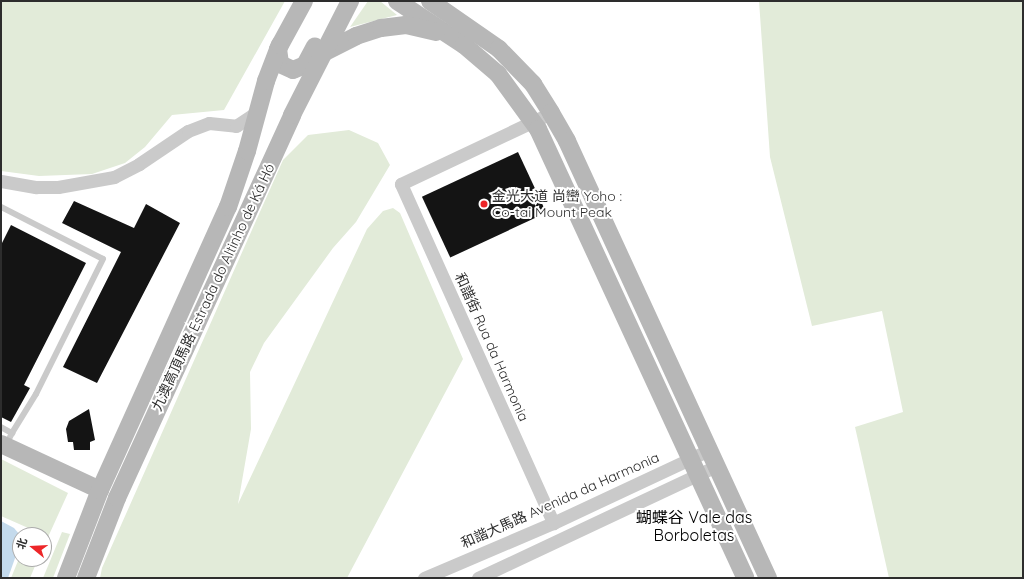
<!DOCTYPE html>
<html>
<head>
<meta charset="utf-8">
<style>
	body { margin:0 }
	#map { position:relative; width:1024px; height:579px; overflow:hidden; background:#fff; font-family:Quicksand,"Noto Sans SC",sans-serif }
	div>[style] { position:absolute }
	.green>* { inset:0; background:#e2ebd9 }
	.water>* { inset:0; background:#c4daec }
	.building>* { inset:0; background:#141414; transform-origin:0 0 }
	.lane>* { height:6px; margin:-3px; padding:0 3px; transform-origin:3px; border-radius:3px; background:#cacaca }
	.street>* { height:13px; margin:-6.5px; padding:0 6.5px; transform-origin:6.5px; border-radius:6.5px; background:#cacaca }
	.secondary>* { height:18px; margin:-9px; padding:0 9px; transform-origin:9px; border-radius:9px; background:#b7b7b7 }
	.dots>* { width:11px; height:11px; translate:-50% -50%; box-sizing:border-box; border:2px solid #fff; border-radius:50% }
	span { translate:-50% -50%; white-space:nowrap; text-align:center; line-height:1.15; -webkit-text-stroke:4px #fff; paint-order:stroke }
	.poi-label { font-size:14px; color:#2d2d2d }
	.left { translate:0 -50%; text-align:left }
	.street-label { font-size:14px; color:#2d2d2d }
	.quarter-label { font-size:16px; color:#000 }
	.frame { position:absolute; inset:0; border:2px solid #2d2d2d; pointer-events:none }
	.north { position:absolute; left:12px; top:527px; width:40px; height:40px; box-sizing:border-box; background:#fff; border:1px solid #ababab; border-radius:50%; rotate:288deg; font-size:11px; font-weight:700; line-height:16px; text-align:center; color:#2d2d2d }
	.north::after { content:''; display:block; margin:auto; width:14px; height:18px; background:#ed2629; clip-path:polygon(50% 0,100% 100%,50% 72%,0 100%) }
</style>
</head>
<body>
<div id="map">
	<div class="green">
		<div style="clip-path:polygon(1px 1px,285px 1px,224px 110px,172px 115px,145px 147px,125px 163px,92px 174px,39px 176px,1px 171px)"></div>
		<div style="clip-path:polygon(368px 1px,380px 1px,397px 15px,350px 27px)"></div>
		<div style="clip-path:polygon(759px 1px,1023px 1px,1023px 578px,889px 578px,855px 427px,903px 412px,882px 311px,812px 326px,770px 157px)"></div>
		<div style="clip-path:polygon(349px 130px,378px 143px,390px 165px,356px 222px,333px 248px,264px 343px,250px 372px,251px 429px,238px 504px,367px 229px,383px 211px,393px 208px,400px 213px,463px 359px,347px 578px,100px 578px,102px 568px,283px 160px,308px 135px)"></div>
		<div style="clip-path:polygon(1px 459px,68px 493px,44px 546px,44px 535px,33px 535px,35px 531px,1px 516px)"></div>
		<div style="clip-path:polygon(62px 532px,70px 534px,53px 578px,43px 578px)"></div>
		<div style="clip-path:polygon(20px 556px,20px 559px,38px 559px,30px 578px,11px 578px)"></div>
	</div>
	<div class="water">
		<div style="clip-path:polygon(1px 521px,14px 528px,20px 535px,20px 544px,8px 578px,1px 578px)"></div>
	</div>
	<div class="building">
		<div style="left:518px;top:152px;width:67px;height:106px;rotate:65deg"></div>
		<div style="clip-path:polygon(74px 201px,134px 228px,146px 204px,180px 223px,97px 383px,63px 367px,121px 252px,62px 223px)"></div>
		<div style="clip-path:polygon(11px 225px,86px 263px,24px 385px,30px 388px,11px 422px,1px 417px,1px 245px)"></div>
		<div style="clip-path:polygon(89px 409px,95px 440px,90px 442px,90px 450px,74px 450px,73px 442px,68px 442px,66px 429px,69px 421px)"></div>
	</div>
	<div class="lane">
		<div style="left:1px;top:207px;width:114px;rotate:27deg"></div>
		<div style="left:103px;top:259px;width:151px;rotate:116.4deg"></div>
		<div style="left:36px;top:394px;width:46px;rotate:121.6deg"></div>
		<div style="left:1px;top:427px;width:13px;rotate:29deg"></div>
		<div style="left:12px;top:433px;width:13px;rotate:117deg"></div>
	</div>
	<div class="street">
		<div style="left:551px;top:113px;width:166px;rotate:154.7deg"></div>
		<div style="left:401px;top:184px;width:372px;rotate:65.8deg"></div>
		<div style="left:1px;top:181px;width:36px;rotate:10deg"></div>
		<div style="left:36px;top:187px;width:22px"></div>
		<div style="left:58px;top:187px;width:57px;rotate:-10.1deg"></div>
		<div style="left:114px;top:177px;width:28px;rotate:-27deg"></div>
		<div style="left:139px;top:164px;width:59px;rotate:-34deg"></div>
		<div style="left:188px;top:131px;width:22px;rotate:-21deg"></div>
		<div style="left:209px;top:123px;width:27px;rotate:6deg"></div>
		<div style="left:236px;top:126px;width:25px;rotate:-34deg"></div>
		<div style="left:424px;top:578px;width:140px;rotate:-23.1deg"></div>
		<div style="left:553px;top:523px;width:172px;rotate:-25.1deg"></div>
		<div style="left:478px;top:578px;width:263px;rotate:-25.2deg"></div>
	</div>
	<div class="secondary">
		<div style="left:397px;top:1px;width:80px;rotate:33.3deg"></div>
		<div style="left:464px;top:45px;width:45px;rotate:40.5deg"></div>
		<div style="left:498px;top:74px;width:68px;rotate:54deg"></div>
		<div style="left:538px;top:129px;width:494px;rotate:65.2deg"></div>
		<div style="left:430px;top:1px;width:84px;rotate:34.8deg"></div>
		<div style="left:499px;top:49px;width:49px;rotate:45.8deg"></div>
		<div style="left:533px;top:84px;width:34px;rotate:58deg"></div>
		<div style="left:551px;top:113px;width:32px;rotate:60deg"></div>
		<div style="left:567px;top:141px;width:481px;rotate:65.3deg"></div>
		<div style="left:278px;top:49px;width:15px;rotate:82deg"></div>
		<div style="left:280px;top:64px;width:14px;rotate:25deg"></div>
		<div style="left:293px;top:70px;width:13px;rotate:-23deg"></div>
		<div style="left:305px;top:65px;width:21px;rotate:-62deg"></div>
		<div style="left:325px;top:52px;width:35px;rotate:-27deg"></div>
		<div style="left:356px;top:36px;width:26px;rotate:-18deg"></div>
		<div style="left:381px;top:28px;width:25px;rotate:-7deg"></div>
		<div style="left:406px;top:25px;width:31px;rotate:13deg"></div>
		<div style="left:1px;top:444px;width:109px;rotate:24.9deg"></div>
		<div style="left:66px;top:578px;width:94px;rotate:-68.9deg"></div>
		<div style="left:100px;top:490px;width:311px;rotate:-65.7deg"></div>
		<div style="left:228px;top:207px;width:59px;rotate:-71.3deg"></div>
		<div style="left:247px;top:151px;width:73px;rotate:-74.8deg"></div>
		<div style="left:266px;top:81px;width:39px;rotate:-69deg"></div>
		<div style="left:280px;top:45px;width:50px;rotate:-61.4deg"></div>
		<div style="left:86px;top:578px;width:86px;rotate:-68.8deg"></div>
		<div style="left:117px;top:498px;width:421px;rotate:-65.4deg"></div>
		<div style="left:292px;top:115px;width:128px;rotate:-63deg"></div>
	</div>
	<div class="dots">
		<div style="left:484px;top:204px;background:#ed2629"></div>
	</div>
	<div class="poi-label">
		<span class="left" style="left:492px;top:204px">金光大道 尚巒 Yoho :<br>Co-tai Mount Peak</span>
	</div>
	<div class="street-label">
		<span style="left:213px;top:287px;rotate:-65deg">九澳高頂馬路 Estrada do Altinho de Ká Hó</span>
		<span style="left:492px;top:347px;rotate:66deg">和諧街 Rua da Harmonia</span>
		<span style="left:560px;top:500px;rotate:-24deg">和諧大馬路 Avenida da Harmonia</span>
	</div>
	<div class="quarter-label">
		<span style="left:694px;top:526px">蝴蝶谷 Vale das<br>Borboletas</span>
	</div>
	<div class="frame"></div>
	<div class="north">北</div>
</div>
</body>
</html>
